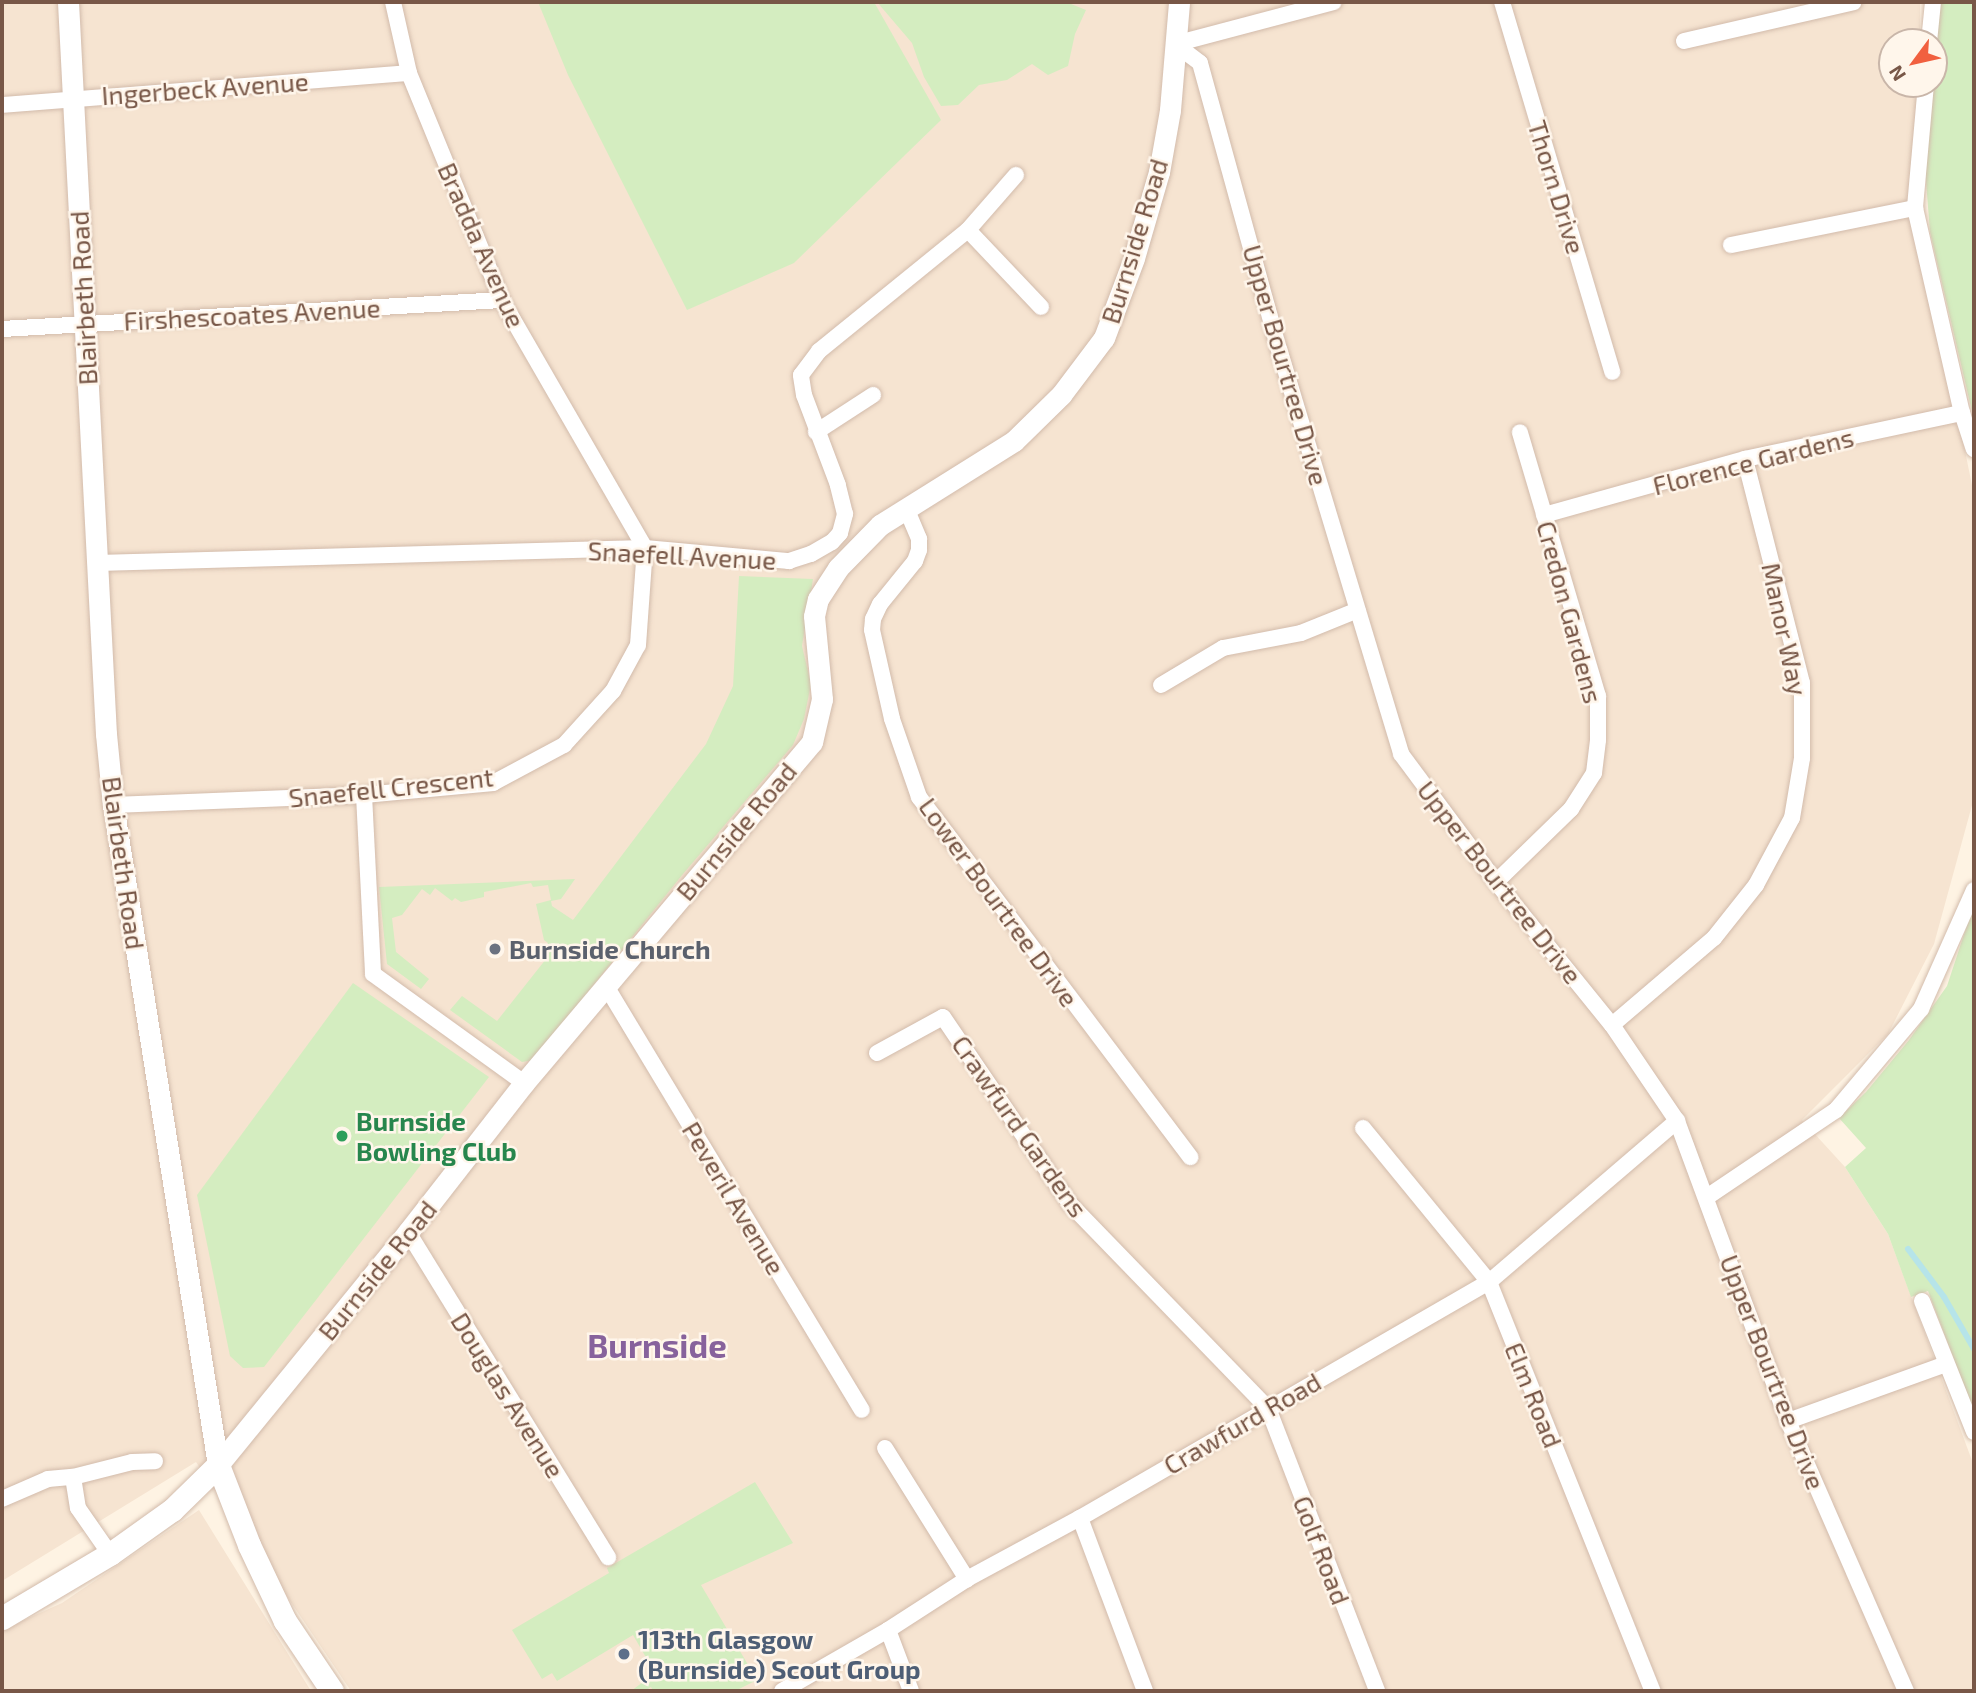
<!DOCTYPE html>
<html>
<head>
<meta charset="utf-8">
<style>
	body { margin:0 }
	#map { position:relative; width:1976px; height:1693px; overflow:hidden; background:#fef3e3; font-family:"Exo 2",sans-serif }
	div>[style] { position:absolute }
	.residential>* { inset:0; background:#f6e4d1 }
	.green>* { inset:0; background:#d4edc0 }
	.stream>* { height:6px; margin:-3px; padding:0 3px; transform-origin:3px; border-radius:3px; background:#b6e4e9 }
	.roads { filter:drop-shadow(0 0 2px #d2bbab) drop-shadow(0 0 2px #d2bbab) }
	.minor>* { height:16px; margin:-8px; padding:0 8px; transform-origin:8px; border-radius:8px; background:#fff }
	.tertiary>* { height:21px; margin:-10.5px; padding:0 10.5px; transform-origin:10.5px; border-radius:10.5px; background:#fff }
	.secondary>* { height:23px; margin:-11.5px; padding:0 11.5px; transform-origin:11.5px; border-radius:11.5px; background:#fff }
	.dots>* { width:19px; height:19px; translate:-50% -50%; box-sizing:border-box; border:4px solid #fff6eb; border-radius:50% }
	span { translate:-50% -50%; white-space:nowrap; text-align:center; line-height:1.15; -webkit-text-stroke:5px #fff6eb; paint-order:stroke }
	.street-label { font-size:26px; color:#785747 }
	.worship-label { font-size:26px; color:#5b616d; font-weight:700 }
	.left { translate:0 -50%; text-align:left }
	.leisure-label { font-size:26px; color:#27864d; font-weight:700 }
	.service-label { font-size:26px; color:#4e5e75; font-weight:700 }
	.district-label { font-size:33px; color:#87629c; font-weight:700 }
	.frame { position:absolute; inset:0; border:4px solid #785747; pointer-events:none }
	.north { position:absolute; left:1878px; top:28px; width:70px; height:70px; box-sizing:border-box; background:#fff6eb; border:2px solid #c9b6a9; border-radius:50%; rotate:237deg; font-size:19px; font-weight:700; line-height:28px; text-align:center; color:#785747 }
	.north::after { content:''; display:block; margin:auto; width:24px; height:32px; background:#f1603f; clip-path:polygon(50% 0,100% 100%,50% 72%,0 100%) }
</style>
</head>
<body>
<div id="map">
	<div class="residential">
		<div style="clip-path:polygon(2px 2px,1920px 2px,1920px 42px,1892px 42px,1892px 84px,1920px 84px,1920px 230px,1974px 495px,1974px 798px,1934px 944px,1888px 1034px,1802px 1120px,1845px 1167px,1888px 1234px,1974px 1466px,1974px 1691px,351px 1691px,196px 1462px,2px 1581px)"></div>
		<div style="clip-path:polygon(199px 1510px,311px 1691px,2px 1691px,2px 1630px,62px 1603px)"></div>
	</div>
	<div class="green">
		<div style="clip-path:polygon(538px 2px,874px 2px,941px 120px,794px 263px,687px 310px,568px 75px)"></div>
		<div style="clip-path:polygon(877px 2px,1066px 2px,1086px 10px,1075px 34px,1068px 66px,1048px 75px,1032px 64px,1007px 80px,979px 85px,958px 105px,941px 106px,924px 77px,912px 43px)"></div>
		<div style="clip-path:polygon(1937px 2px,1974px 2px,1974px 420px,1930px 232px,1924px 156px,1931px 84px,1934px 84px)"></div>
		<div style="clip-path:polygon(739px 576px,813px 579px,802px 646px,811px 684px,804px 719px,793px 745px,683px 874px,533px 1060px,522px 1062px,450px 1010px,462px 996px,497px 1021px,546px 959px,540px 954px,548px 943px,544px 940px,536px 904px,551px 900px,548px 885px,533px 887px,531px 883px,484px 892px,484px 897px,461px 902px,455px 898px,452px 901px,435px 888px,430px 895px,422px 889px,402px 915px,392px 918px,396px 952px,429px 979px,421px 989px,387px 964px,379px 887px,575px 879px,561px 899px,551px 901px,552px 906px,573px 920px,706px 744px,733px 686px)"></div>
		<div style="clip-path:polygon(1974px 904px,1974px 1412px,1928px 1291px,1911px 1297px,1888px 1234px,1845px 1167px,1866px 1148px,1839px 1118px,1866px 1092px,1909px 1040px,1947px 986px)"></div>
		<div style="clip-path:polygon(353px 983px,489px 1077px,264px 1367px,243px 1368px,230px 1356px,197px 1195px)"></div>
		<div style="clip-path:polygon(755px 1482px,793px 1543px,701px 1585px,757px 1680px,735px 1691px,653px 1691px,651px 1687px,645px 1691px,631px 1691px,655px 1673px,633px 1635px,557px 1681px,552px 1673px,542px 1679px,512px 1630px,609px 1573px,607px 1568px)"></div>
	</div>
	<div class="stream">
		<div style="left:1908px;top:1249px;width:60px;rotate:53.1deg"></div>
		<div style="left:1944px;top:1297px;width:60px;rotate:60deg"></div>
	</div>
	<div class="roads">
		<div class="minor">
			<div style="left:1502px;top:2px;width:386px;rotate:73.4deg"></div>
			<div style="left:1684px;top:41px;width:174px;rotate:-12.9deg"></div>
			<div style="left:1929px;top:42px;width:40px;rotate:-84.3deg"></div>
			<div style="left:1175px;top:44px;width:31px;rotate:37deg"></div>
			<div style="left:1200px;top:63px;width:297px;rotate:74.6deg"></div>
			<div style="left:1279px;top:349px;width:423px;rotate:73.2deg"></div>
			<div style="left:1401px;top:754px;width:159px;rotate:53.4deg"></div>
			<div style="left:1496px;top:882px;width:184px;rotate:51deg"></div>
			<div style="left:1612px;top:1025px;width:116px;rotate:55.9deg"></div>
			<div style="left:1677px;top:1121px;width:320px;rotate:69.7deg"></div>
			<div style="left:1788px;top:1421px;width:295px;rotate:66.4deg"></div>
			<div style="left:1175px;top:44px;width:164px;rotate:-14.8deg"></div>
			<div style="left:1926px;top:84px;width:124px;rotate:95.1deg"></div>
			<div style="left:1915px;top:208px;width:210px;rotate:77.1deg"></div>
			<div style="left:1962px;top:413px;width:38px;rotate:72deg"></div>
			<div style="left:2px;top:105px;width:408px;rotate:-4.5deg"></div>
			<div style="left:968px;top:230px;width:106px;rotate:46.5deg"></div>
			<div style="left:1731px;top:245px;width:188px;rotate:-11.4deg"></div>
			<div style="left:2px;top:329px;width:501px;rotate:-3.32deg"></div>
			<div style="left:816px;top:432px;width:68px;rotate:-33deg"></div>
			<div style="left:906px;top:508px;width:34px;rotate:67deg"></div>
			<div style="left:919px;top:539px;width:11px;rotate:90deg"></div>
			<div style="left:919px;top:550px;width:12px;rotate:110deg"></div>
			<div style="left:915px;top:561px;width:55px;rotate:129.1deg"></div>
			<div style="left:880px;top:604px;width:17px;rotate:115deg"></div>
			<div style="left:873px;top:619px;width:11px;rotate:95deg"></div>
			<div style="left:872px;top:630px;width:91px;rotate:77.3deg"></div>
			<div style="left:892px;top:719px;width:83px;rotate:70.9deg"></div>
			<div style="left:919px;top:797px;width:451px;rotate:53deg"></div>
			<div style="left:1544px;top:515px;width:209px;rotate:-15.6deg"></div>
			<div style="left:1745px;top:459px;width:222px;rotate:-12deg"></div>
			<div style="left:97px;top:563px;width:548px;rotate:-1.57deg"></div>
			<div style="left:645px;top:548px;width:145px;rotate:5.2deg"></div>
			<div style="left:789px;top:561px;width:23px;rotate:-18deg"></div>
			<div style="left:811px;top:554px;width:24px;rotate:-30deg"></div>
			<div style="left:832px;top:542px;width:12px;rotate:-48deg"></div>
			<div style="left:840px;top:533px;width:20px;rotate:-75deg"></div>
			<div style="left:845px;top:514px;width:30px;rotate:-104deg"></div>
			<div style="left:838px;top:485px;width:96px;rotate:-110.7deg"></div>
			<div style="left:804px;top:395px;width:20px;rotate:-99deg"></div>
			<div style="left:801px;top:375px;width:30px;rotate:-53deg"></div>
			<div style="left:819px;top:351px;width:192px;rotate:-39.1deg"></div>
			<div style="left:968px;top:230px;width:73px;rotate:-48.9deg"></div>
			<div style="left:1161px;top:685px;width:72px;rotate:-30.8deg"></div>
			<div style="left:1223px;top:648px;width:79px;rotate:-10.9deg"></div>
			<div style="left:1301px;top:633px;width:61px;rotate:-22deg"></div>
			<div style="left:364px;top:795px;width:179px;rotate:87.1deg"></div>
			<div style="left:373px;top:974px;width:186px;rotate:35.8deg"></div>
			<div style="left:113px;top:805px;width:251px;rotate:-2.3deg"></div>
			<div style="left:364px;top:795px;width:130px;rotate:-5.3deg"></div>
			<div style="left:493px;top:783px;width:81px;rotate:-28.2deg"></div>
			<div style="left:564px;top:745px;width:73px;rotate:-47.8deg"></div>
			<div style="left:613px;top:691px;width:52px;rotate:-61.5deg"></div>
			<div style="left:638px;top:645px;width:97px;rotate:-85.9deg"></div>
			<div style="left:645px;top:548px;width:286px;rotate:-120deg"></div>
			<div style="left:502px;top:300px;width:245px;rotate:-112.3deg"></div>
			<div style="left:409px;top:73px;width:73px;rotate:-102.7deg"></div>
			<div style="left:1496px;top:882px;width:105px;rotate:-44.2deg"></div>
			<div style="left:1571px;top:809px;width:43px;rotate:-57.4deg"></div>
			<div style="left:1594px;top:773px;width:33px;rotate:-83deg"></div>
			<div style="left:1598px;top:740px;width:44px;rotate:-90deg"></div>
			<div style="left:1598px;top:696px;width:275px;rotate:-106.5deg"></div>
			<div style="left:606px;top:986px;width:495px;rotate:58.9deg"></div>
			<div style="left:1612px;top:1025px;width:134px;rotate:-40.5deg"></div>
			<div style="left:1714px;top:938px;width:68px;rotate:-51.6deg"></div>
			<div style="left:1756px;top:885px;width:76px;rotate:-61.8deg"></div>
			<div style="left:1792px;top:818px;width:61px;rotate:-80.5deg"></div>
			<div style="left:1802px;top:758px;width:75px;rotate:-90deg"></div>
			<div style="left:1802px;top:683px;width:231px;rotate:-104.3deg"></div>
			<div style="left:877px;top:1053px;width:75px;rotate:-28.6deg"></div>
			<div style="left:943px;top:1017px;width:226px;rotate:55.8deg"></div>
			<div style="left:1070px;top:1204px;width:284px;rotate:45.9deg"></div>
			<div style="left:1268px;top:1408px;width:303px;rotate:68.9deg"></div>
			<div style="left:1363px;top:1128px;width:199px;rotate:50.7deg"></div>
			<div style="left:1489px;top:1282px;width:441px;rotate:68.2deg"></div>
			<div style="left:1707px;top:1197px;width:156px;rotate:-34deg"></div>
			<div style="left:1836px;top:1110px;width:132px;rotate:-49.9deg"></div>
			<div style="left:1921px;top:1009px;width:130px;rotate:-66deg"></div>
			<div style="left:408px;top:1232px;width:382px;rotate:58.4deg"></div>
			<div style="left:1922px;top:1301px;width:141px;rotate:68.3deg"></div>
			<div style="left:1788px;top:1421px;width:168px;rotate:-19.8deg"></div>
			<div style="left:885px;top:1448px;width:155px;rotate:58deg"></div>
			<div style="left:73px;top:1477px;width:31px;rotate:81deg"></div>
			<div style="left:78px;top:1508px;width:56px;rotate:55.2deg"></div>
			<div style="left:2px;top:1499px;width:50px;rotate:-23.5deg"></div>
			<div style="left:48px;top:1479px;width:25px;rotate:-5deg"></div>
			<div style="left:73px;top:1477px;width:61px;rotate:-14.3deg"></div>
			<div style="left:132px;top:1462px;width:23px;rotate:-2deg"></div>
			<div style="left:1080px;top:1518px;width:185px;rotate:69.4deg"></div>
			<div style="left:888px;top:1630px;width:65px;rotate:69.3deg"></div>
			<div style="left:782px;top:1691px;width:122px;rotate:-29.9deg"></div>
			<div style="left:888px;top:1630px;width:94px;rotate:-32.8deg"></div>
			<div style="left:967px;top:1579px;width:128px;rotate:-28.4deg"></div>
			<div style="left:1080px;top:1518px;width:472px;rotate:-30deg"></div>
			<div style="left:1489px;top:1282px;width:248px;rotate:-40.6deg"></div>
		</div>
		<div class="tertiary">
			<div style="left:68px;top:2px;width:733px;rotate:87.03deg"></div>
			<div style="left:106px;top:734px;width:71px;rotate:84.4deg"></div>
			<div style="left:113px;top:805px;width:668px;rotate:80.96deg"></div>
			<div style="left:218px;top:1465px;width:301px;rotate:-50.8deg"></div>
			<div style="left:408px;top:1232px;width:189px;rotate:-52.1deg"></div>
			<div style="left:524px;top:1083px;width:446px;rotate:-49.8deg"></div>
			<div style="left:812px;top:742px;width:44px;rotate:-76.9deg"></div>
			<div style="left:822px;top:699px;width:83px;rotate:-95.5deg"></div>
			<div style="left:814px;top:616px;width:17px;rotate:-77deg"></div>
			<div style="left:818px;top:599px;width:37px;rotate:-57deg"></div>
			<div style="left:838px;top:568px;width:60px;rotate:-45.7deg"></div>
			<div style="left:880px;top:525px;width:158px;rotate:-32.1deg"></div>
			<div style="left:1014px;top:441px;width:66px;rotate:-44.4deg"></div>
			<div style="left:1061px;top:395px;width:71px;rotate:-53deg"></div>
			<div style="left:1104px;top:338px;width:85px;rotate:-69.4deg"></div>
			<div style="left:1134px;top:258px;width:90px;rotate:-73.8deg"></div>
			<div style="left:1159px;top:172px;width:63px;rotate:-79.9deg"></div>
			<div style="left:1170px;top:110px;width:108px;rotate:-85.2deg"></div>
		</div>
		<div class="secondary">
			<div style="left:2px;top:1618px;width:126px;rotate:-30.7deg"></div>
			<div style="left:110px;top:1554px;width:76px;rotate:-35.4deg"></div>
			<div style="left:172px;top:1510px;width:64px;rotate:-44.4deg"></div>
			<div style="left:218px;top:1465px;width:86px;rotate:68.8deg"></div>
			<div style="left:249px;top:1545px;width:84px;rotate:64.7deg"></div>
			<div style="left:285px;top:1621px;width:84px;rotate:56.1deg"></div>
		</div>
	</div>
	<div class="dots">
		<div style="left:495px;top:949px;background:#6b7280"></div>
		<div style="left:342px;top:1136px;background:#2e9e5b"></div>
		<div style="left:624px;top:1654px;background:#5c6f8a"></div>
	</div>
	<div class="street-label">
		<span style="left:205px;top:88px;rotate:-4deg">Ingerbeck Avenue</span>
		<span style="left:1557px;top:187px;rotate:73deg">Thorn Drive</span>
		<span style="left:1134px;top:241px;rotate:-73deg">Burnside Road</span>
		<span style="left:482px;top:245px;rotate:66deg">Bradda Avenue</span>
		<span style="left:83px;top:298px;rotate:-93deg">Blairbeth Road</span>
		<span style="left:252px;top:314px;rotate:-3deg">Firshescoates Avenue</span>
		<span style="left:1286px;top:365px;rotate:74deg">Upper Bourtree Drive</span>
		<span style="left:1753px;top:461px;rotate:-14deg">Florence Gardens</span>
		<span style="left:682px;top:555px;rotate:3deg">Snaefell Avenue</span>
		<span style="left:1570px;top:612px;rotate:75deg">Credon Gardens</span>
		<span style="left:1785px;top:629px;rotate:78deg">Manor Way</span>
		<span style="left:391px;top:787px;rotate:-6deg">Snaefell Crescent</span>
		<span style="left:736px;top:831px;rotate:-50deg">Burnside Road</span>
		<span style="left:124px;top:863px;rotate:82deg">Blairbeth Road</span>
		<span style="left:1500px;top:882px;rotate:52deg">Upper Bourtree Drive</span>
		<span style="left:999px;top:902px;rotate:54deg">Lower Bourtree Drive</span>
		<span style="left:1020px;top:1126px;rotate:55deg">Crawfurd Gardens</span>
		<span style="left:734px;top:1198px;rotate:59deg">Peveril Avenue</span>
		<span style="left:377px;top:1270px;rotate:-51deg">Burnside Road</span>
		<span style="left:1773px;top:1372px;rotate:69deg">Upper Bourtree Drive</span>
		<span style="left:508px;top:1395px;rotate:58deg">Douglas Avenue</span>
		<span style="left:1534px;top:1395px;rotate:68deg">Elm Road</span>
		<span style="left:1242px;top:1423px;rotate:-30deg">Crawfurd Road</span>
		<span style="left:1322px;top:1550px;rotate:69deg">Golf Road</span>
	</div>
	<div class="worship-label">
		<span class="left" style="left:509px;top:949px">Burnside Church</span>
	</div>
	<div class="leisure-label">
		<span class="left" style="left:356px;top:1136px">Burnside<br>Bowling Club</span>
	</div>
	<div class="service-label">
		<span class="left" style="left:638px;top:1654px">113th Glasgow<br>(Burnside) Scout Group</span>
	</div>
	<div class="district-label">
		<span style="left:657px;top:1346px">Burnside</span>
	</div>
	<div class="frame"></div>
	<div class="north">N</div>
</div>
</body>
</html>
